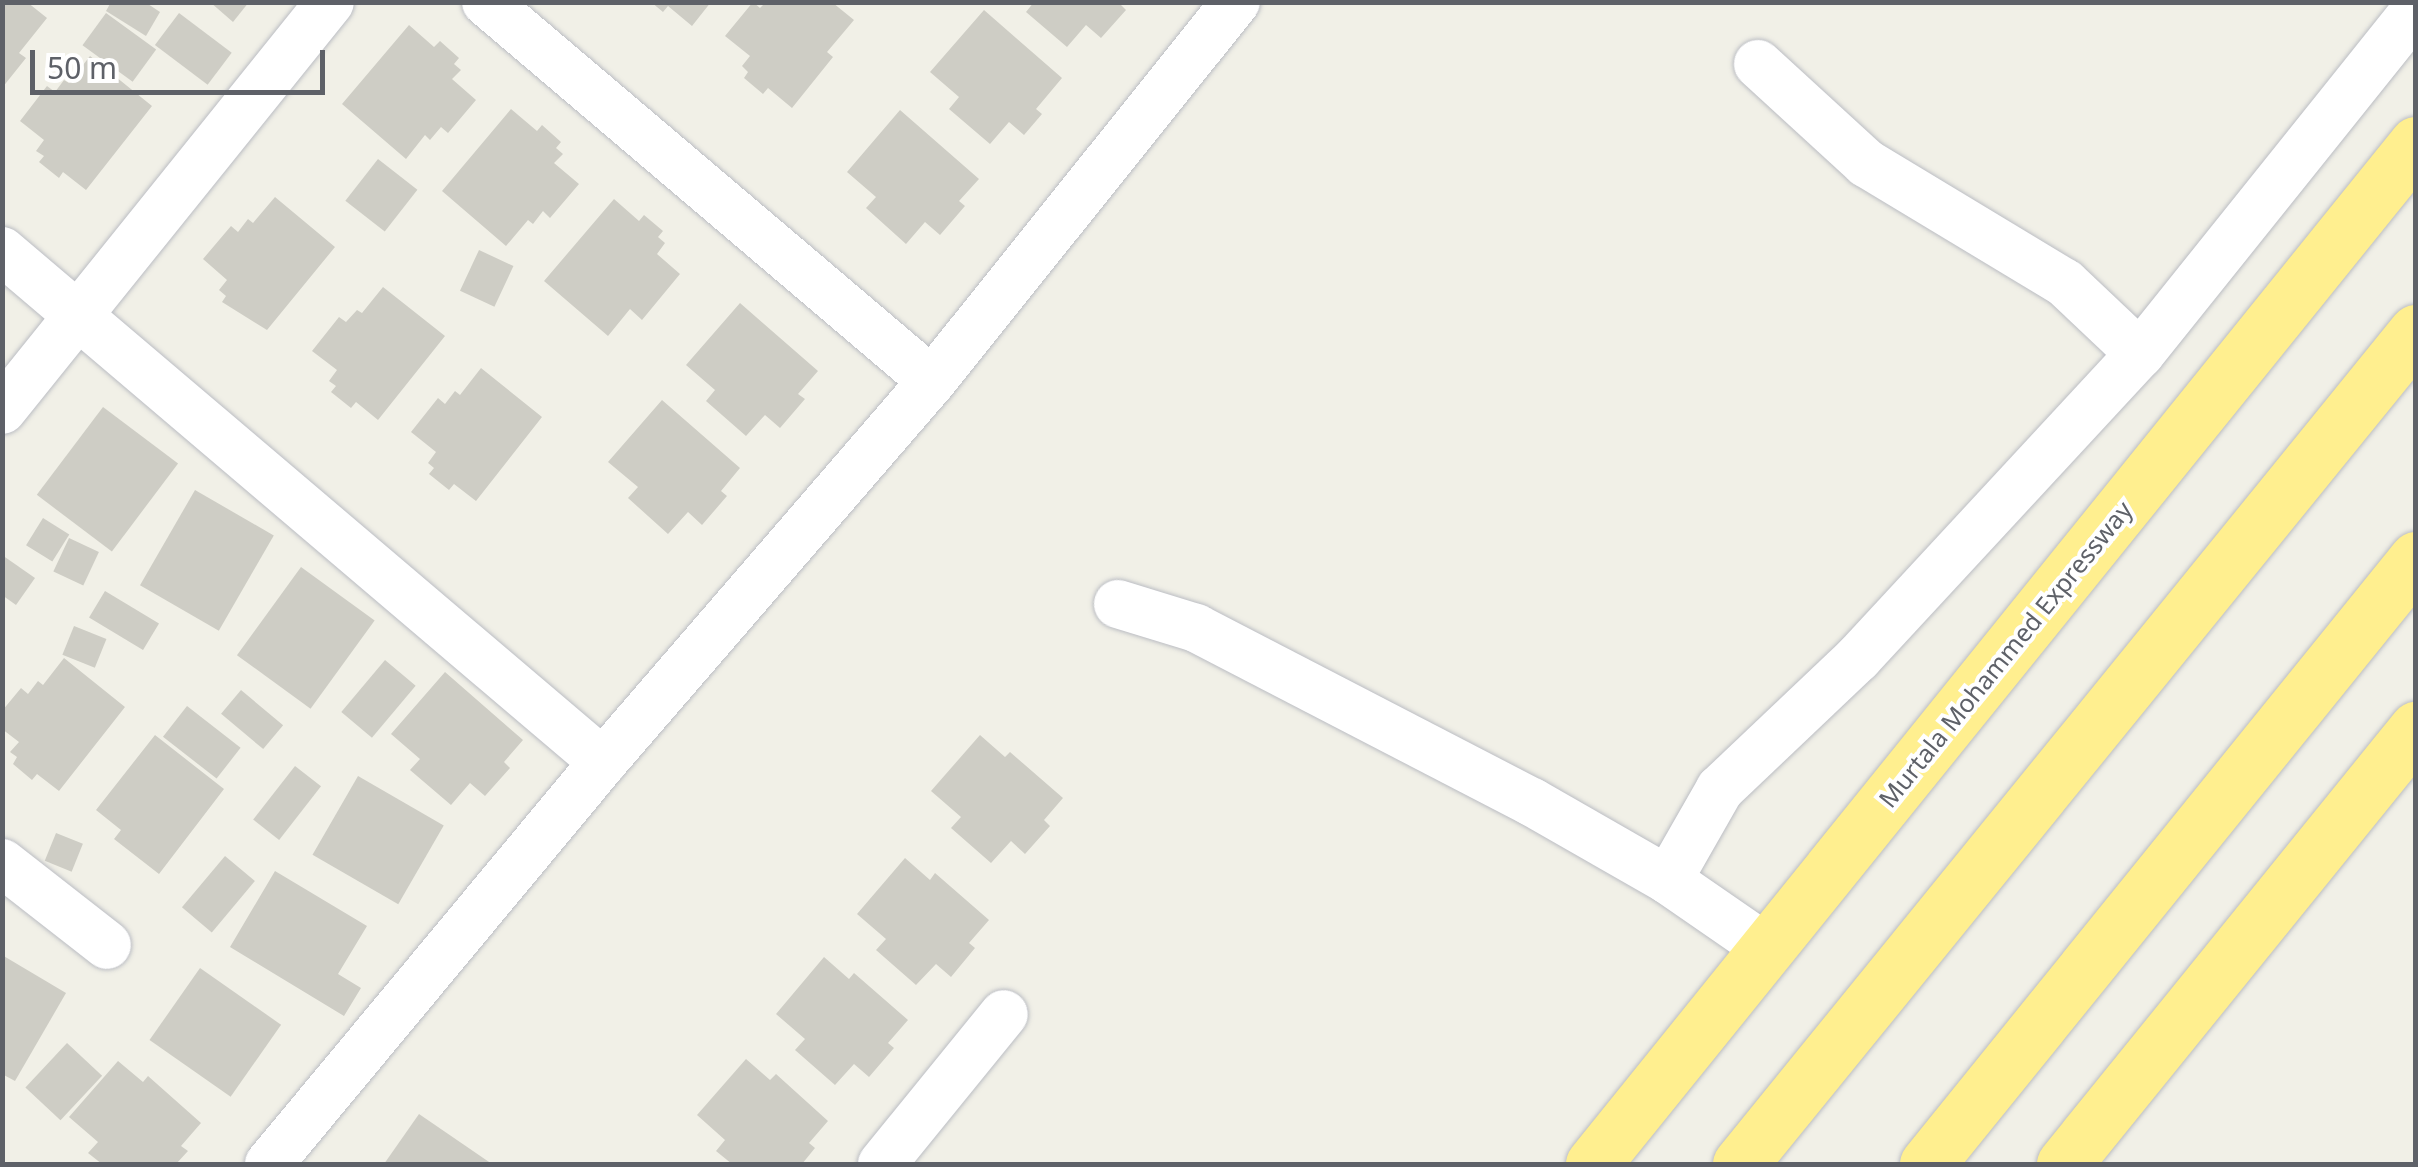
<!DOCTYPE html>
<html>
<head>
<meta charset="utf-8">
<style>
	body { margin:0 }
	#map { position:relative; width:2418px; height:1167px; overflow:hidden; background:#f1f0e7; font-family:"Noto Sans",sans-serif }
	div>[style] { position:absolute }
	.building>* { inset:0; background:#cecdc5; transform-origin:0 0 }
	.roads { filter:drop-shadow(0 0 2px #bbbdc3) drop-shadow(0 0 2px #bbbdc3) }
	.minor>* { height:48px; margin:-24px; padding:0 24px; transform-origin:24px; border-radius:24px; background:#fff }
	.highway>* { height:55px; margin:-27.5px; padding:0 27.5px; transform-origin:27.5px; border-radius:27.5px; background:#ffef8f }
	span { translate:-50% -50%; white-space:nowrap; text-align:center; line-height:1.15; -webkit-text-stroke:8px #fff; paint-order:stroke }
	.street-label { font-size:25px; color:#5e6168 }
	.frame { position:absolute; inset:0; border:5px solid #5e6168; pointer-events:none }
	.scale { position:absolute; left:30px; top:50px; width:295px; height:45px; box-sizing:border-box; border:5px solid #5e6168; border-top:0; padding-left:12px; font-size:30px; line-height:35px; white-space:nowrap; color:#5e6168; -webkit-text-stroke:8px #fff; paint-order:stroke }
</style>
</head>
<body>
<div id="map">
	<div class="building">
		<div style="clip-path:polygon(2px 2px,27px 2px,47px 18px,19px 53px,26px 58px,2px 88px)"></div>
		<div style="clip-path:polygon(111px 2px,145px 2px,160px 12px,146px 36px,106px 11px)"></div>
		<div style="clip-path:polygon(210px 2px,249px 2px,233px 22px)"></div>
		<div style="clip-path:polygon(651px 2px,711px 2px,692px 26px,668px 6px,663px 12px)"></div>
		<div style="clip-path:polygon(753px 2px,760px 8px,765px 3px,833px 3px,854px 20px,827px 52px,833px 57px,792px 108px,768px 88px,763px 94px,744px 78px,748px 72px,742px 66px,750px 56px,725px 36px)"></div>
		<div style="clip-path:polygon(1034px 2px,1118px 2px,1126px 10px,1101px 38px,1086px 25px,1067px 47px,1026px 12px)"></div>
		<div style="clip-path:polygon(984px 10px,1062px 78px,1036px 109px,1042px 114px,1024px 135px,1009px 122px,990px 144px,949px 109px,959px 97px,930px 72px)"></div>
		<div style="left:106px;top:13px;width:62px;height:40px;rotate:36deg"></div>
		<div style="left:179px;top:13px;width:66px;height:40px;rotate:37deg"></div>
		<div style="clip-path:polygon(409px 25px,434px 47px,440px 41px,459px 58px,454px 64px,461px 70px,452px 79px,476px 100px,448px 133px,441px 127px,430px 140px,425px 135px,406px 159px,342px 104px)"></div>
		<div style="clip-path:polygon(90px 56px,152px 106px,86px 190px,63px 172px,59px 178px,39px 162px,44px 156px,36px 151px,44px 140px,20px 121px,47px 86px,55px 92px,64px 80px,69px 83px)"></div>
		<div style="clip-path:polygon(511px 109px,537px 131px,542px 125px,561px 142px,556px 148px,563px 154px,554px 163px,579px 184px,550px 218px,543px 211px,533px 224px,528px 220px,506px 246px,442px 191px)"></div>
		<div style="clip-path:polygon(900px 110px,979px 179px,959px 201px,965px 206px,940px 235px,925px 222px,906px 244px,866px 208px,876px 197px,847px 172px)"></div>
		<div style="left:378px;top:159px;width:50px;height:53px;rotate:38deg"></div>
		<div style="clip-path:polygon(275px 197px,335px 247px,267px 330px,222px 302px,226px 296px,219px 290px,227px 280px,203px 259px,231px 226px,238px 232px,248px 219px,253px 223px)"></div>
		<div style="clip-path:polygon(614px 199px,639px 221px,644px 215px,663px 231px,658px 237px,665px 243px,657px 254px,680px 274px,642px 320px,630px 309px,608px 336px,544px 281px)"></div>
		<div style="left:479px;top:250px;width:38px;height:45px;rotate:25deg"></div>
		<div style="clip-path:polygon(383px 287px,445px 336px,378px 420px,356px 402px,351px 408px,331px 392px,336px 386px,329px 381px,337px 370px,312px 351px,339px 317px,346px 322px,357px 310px,362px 313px)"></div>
		<div style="clip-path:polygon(740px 303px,818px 371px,798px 394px,805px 399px,780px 428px,765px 415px,746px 436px,706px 401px,715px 390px,686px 365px)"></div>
		<div style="clip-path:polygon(481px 368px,542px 417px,476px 501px,454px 484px,449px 490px,429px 474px,434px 468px,428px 463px,436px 452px,411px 432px,438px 398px,445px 404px,455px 391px,460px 395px)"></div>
		<div style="clip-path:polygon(662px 400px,740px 468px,721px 491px,727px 496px,702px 525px,688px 512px,668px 534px,628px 498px,638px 487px,608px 462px)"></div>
		<div style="left:103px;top:407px;width:94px;height:110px;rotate:37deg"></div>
		<div style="left:195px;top:490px;width:91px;height:110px;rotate:30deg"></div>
		<div style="left:43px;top:518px;width:31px;height:32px;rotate:32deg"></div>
		<div style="left:69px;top:538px;width:33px;height:37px;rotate:25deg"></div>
		<div style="clip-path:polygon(2px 555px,35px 578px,16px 605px,2px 595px)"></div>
		<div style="left:301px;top:567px;width:91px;height:109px;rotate:36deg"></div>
		<div style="left:105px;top:591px;width:63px;height:31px;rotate:31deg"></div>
		<div style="left:74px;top:626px;width:35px;height:31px;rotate:22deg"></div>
		<div style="clip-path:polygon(64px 658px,125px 707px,59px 791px,37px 774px,32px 780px,13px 764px,17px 757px,10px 752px,19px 742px,2px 729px,2px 711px,21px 688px,28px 694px,38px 681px,43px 685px)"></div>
		<div style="left:385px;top:660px;width:40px;height:68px;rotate:40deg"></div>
		<div style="clip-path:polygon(445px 672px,523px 740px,504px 762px,510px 768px,485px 796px,470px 783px,451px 805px,410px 770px,420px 759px,391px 734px)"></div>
		<div style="left:241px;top:690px;width:55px;height:31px;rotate:40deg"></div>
		<div style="left:187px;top:706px;width:68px;height:39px;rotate:38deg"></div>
		<div style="clip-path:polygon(155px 735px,224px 789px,159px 874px,114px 839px,121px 830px,96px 810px)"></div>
		<div style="clip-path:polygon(980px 735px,1005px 757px,1010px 752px,1063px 798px,1044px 820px,1050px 826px,1025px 854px,1011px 841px,991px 863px,951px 828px,961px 817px,931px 791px)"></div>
		<div style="left:295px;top:766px;width:33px;height:68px;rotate:38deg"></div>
		<div style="left:358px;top:776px;width:99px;height:91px;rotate:30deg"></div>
		<div style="left:56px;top:833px;width:29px;height:30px;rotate:22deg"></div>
		<div style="left:225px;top:856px;width:39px;height:67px;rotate:40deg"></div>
		<div style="clip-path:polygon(905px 858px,930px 880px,935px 873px,989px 920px,969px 943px,975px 948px,951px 977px,936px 964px,916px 985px,876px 950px,886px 939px,857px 914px)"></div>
		<div style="clip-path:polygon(275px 871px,367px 926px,338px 974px,361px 988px,344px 1016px,230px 947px)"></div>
		<div style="clip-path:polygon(2px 955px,66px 993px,15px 1081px,2px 1074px)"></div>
		<div style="clip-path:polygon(824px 957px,849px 979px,854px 973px,908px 1020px,888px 1043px,894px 1048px,869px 1077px,854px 1064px,835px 1085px,795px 1050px,805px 1039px,776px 1014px)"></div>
		<div style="left:200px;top:968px;width:99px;height:88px;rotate:35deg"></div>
		<div style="left:67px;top:1043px;width:48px;height:61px;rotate:43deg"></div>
		<div style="clip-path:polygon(746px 1059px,770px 1080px,776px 1074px,828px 1121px,809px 1143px,815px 1148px,802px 1164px,732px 1164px,716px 1151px,725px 1140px,697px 1115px)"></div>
		<div style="clip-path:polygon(118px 1061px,143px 1082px,148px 1076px,201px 1123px,181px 1146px,188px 1151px,176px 1164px,102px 1164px,88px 1153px,98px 1142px,69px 1117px)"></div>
		<div style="clip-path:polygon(419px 1114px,492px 1164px,384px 1164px)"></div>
	</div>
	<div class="roads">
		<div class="minor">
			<div style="left:486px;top:2px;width:585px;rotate:40.36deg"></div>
			<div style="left:1758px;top:64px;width:147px;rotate:42.5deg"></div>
			<div style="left:1866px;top:163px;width:232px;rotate:31.1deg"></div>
			<div style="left:2065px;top:283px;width:103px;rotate:43.4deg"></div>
			<div style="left:2px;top:251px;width:789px;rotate:40.37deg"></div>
			<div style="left:2px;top:410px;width:523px;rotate:-51.2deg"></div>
			<div style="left:1118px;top:604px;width:82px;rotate:17.1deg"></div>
			<div style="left:1196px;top:628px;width:378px;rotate:27.4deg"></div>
			<div style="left:1532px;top:802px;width:157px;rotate:29.8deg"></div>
			<div style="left:1668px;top:880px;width:121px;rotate:34.6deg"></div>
			<div style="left:2px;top:863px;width:133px;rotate:38deg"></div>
			<div style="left:1668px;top:880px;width:105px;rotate:-60.3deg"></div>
			<div style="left:1720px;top:789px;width:190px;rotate:-43.5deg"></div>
			<div style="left:1858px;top:658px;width:415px;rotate:-47.2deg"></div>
			<div style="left:2140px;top:354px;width:441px;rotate:-51.3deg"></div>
			<div style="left:269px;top:1164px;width:523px;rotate:-50.28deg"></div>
			<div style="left:603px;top:762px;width:503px;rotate:-49.19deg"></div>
			<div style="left:932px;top:381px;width:486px;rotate:-51.3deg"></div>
			<div style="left:882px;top:1164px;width:193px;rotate:-50.9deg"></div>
		</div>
		<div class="highway">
			<div style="left:1593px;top:1164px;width:1311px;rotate:-51.1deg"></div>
			<div style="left:1740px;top:1164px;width:1072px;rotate:-50.91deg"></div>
			<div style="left:1927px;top:1164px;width:778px;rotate:-51.05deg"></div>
			<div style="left:2064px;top:1164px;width:560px;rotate:-51.02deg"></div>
		</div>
	</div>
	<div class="street-label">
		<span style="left:2005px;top:654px;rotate:-51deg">Murtala Mohammed Expressway</span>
	</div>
	<div class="frame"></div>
	<div class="scale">50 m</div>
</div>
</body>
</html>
